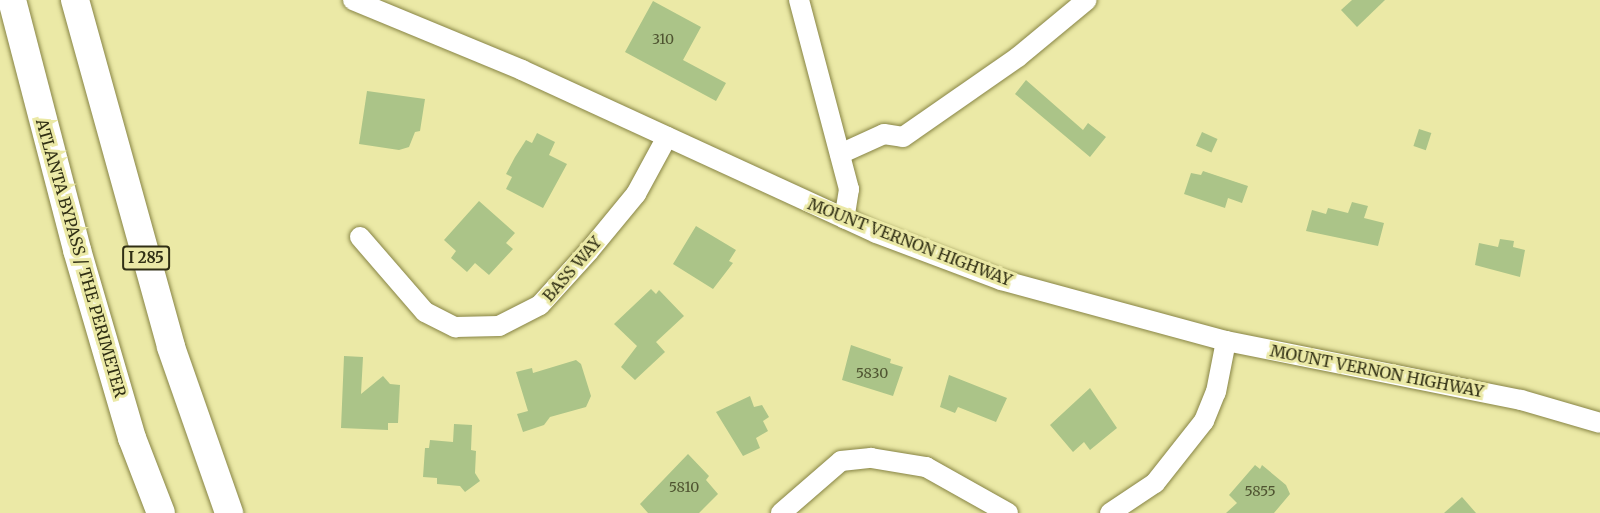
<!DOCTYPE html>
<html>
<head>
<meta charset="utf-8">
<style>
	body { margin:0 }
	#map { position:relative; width:1600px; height:513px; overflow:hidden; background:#ebe9a6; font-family:Merriweather,serif }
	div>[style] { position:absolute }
	.building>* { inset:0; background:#abc488; transform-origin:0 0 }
	.roads { filter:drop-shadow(0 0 2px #878445) drop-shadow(0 0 2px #878445) }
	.minor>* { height:20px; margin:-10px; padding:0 10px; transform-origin:10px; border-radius:10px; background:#fff }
	.highway>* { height:28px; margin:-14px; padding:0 14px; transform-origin:14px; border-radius:14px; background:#fff }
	span { translate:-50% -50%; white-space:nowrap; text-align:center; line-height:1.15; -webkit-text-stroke:6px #ebe9a6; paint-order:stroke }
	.number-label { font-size:14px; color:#4f5431 }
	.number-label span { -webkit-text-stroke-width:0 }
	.shield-label span { padding:2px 4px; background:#ebe9a6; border:2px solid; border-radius:4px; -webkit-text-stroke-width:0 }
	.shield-label { font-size:15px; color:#302f14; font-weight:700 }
	.street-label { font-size:16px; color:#302f14 }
</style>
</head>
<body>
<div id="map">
	<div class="building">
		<div style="clip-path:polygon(1352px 0,1385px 0,1357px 27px,1341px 10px)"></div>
		<div style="clip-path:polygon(653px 1px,701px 27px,683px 60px,726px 83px,716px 101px,625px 52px)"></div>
		<div style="clip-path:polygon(1026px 80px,1083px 130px,1088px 123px,1106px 137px,1090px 157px,1015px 94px)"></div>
		<div style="clip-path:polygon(367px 91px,425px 99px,420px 131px,415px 132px,409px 147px,399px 150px,359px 144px)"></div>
		<div style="left:1419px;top:129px;width:13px;height:18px;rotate:18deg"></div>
		<div style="left:1202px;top:132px;width:17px;height:15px;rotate:24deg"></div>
		<div style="clip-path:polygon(537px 133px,555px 142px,549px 155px,567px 164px,543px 208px,506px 189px,512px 177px,506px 174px,515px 157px,526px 140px,532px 143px)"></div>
		<div style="clip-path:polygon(1203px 171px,1248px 186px,1242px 203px,1228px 198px,1225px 208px,1184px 194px,1191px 173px,1201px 175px)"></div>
		<div style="clip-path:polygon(479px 201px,515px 233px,506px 243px,513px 249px,489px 275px,475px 263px,467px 272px,451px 258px,456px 251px,444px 240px)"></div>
		<div style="clip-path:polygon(1352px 202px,1368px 206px,1364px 218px,1384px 223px,1378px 246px,1306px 231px,1312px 210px,1326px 214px,1328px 208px,1348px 213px)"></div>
		<div style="clip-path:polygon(696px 226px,736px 250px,729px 261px,733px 263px,713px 289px,673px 264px)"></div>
		<div style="clip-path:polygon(1500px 239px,1514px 241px,1513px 247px,1525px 250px,1520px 277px,1475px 265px,1479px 243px,1498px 247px)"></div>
		<div style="clip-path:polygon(651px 289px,656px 294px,659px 290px,684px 316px,656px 342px,665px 352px,635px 380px,621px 367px,637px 346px,614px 324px)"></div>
		<div style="clip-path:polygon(851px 345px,891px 359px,890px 363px,903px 367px,893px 396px,842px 380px)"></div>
		<div style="clip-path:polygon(344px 356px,363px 357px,361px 394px,383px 376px,390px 384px,400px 385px,398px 423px,388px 423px,388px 430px,341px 428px)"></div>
		<div style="clip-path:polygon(576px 360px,581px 364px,591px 396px,586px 407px,550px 417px,544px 425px,523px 432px,517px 414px,528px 411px,516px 372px,532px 368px,533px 373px)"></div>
		<div style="clip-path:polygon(949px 375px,1007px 398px,996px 422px,958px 407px,955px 413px,940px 407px)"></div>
		<div style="clip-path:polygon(1090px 388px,1117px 428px,1090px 450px,1084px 442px,1073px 452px,1050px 425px)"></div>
		<div style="clip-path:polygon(750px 396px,754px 407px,762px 405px,769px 417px,763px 421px,768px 431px,756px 438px,760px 448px,743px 456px,716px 412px)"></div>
		<div style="clip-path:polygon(454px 424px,472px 425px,471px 450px,476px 451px,475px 473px,480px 481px,465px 492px,460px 486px,437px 484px,437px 478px,423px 477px,425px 448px,429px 448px,430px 440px,453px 442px)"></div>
		<div style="clip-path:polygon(688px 454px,709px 476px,706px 480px,718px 494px,699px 513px,648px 513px,640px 504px)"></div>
		<div style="clip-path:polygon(1255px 465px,1260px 469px,1262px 465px,1286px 485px,1290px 494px,1274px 513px,1226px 513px,1237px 503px,1229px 495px)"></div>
		<div style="clip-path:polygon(1462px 497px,1476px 513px,1444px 513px)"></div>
	</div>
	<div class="roads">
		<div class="minor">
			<div style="left:353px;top:0;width:183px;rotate:22.5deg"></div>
			<div style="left:522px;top:70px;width:390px;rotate:24.7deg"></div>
			<div style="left:876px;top:233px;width:134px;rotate:20.6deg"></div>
			<div style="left:1001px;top:280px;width:233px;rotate:15.2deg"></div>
			<div style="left:1226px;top:341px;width:301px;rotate:11.3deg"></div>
			<div style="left:1521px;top:400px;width:82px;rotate:16.2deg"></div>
			<div style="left:799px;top:0;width:196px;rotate:75.2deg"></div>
			<div style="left:849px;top:189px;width:30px;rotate:99deg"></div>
			<div style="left:840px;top:154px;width:48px;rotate:-24.4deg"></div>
			<div style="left:884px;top:134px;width:19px;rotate:9deg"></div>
			<div style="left:903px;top:137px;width:140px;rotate:-34.8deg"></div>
			<div style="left:1018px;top:57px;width:89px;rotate:-39.6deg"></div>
			<div style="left:360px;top:237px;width:99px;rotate:49.1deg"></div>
			<div style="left:425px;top:312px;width:34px;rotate:27deg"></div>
			<div style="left:455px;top:327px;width:44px;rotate:-1.3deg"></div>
			<div style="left:499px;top:326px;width:46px;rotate:-27.1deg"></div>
			<div style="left:540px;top:305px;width:73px;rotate:-47.8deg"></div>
			<div style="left:589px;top:251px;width:74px;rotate:-50.5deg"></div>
			<div style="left:636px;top:194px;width:65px;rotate:-61.5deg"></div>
			<div style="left:781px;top:513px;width:79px;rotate:-40.9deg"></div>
			<div style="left:841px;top:461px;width:30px;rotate:-6deg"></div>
			<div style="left:871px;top:458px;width:56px;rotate:9.3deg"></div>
			<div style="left:926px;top:467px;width:94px;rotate:29.3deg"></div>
			<div style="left:1110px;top:513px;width:54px;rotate:-33.7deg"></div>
			<div style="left:1155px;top:483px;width:79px;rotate:-51.7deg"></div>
			<div style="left:1204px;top:421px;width:31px;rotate:-68deg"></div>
			<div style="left:1216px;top:392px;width:52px;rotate:-78.9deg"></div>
		</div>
		<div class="highway">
			<div style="left:12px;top:0;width:258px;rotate:75.4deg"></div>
			<div style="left:77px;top:250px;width:196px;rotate:73.7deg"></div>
			<div style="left:132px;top:438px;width:80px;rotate:68.9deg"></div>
			<div style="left:75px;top:0;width:360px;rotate:74.5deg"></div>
			<div style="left:171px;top:347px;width:176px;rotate:70.7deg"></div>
		</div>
	</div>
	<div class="number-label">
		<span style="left:663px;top:39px">310</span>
		<span style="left:872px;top:373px">5830</span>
		<span style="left:684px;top:487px">5810</span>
		<span style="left:1260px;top:491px">5855</span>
	</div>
	<div class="shield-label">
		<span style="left:146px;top:258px">I 285</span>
	</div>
	<div class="street-label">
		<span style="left:910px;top:242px;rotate:21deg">MOUNT VERNON HIGHWAY</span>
		<span style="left:81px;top:258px;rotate:74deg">ATLANTA BYPASS / THE PERIMETER</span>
		<span style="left:572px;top:269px;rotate:-49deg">BASS WAY</span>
		<span style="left:1377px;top:371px;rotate:11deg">MOUNT VERNON HIGHWAY</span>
	</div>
</div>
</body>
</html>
